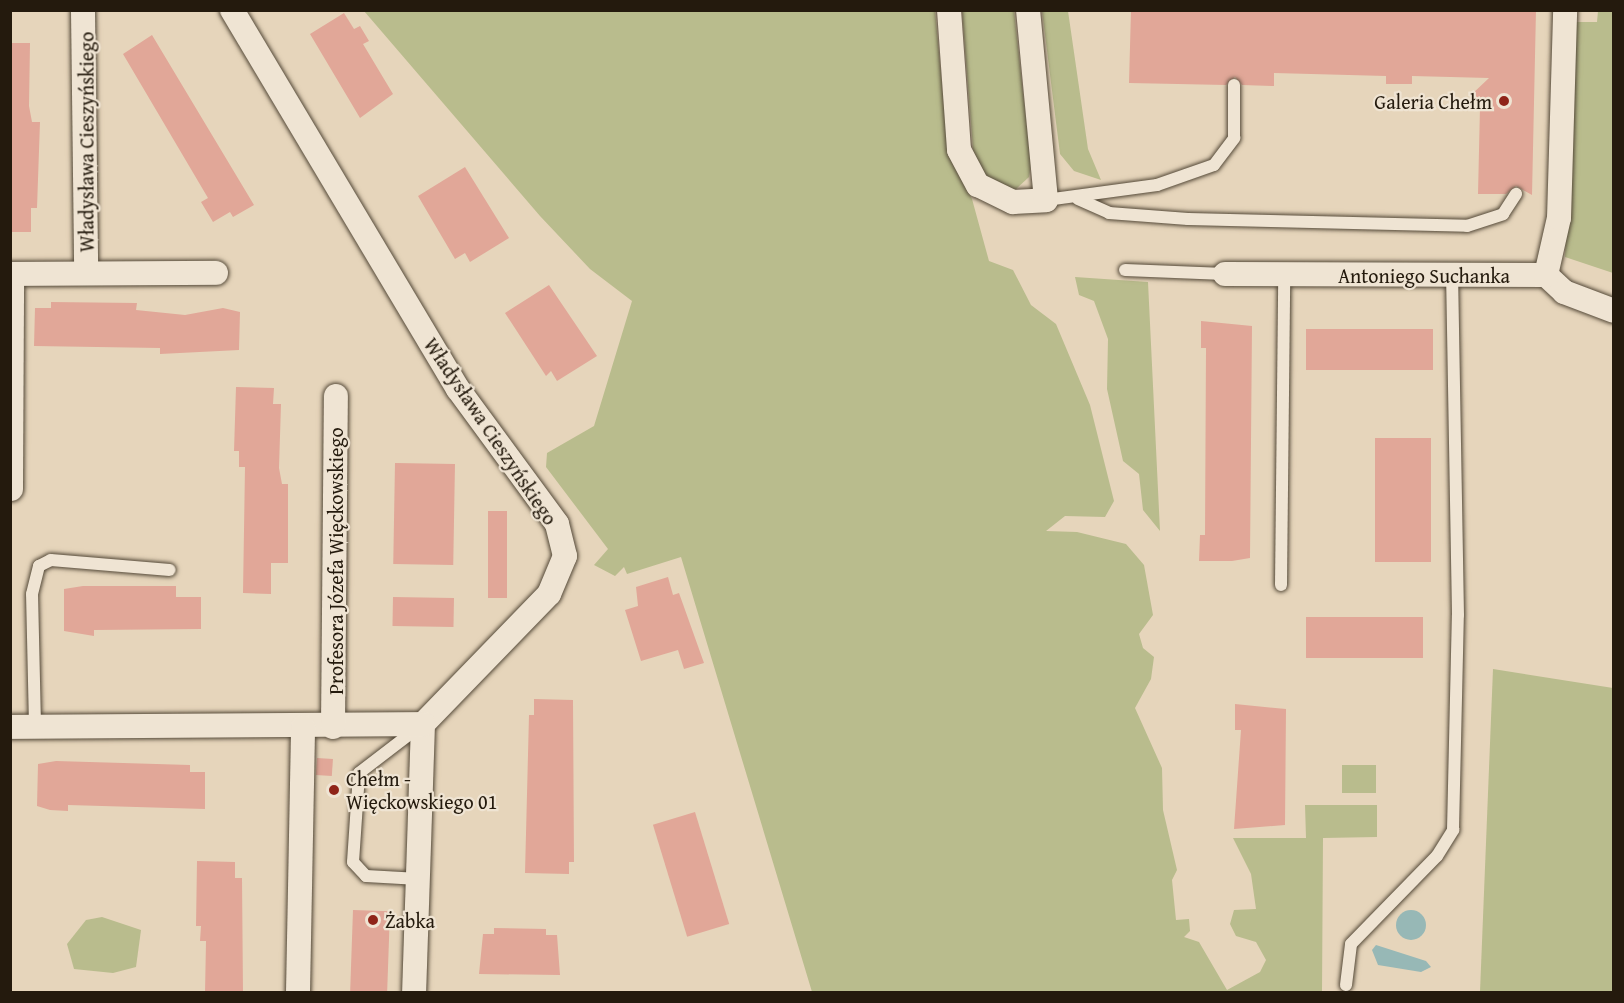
<!DOCTYPE html>
<html>
<head>
<meta charset="utf-8">
<style>
	body { margin:0 }
	#map { position:relative; width:1624px; height:1003px; overflow:hidden; background:#e6d5bb; font-family:"Gentium Book Plus",serif }
	div>[style] { position:absolute }
	.green>* { inset:0; background:#b9bc8d; transform-origin:0 0 }
	.water>* { inset:0; background:#97b8b6 }
	.round { border-radius:50% }
	.building>* { inset:0; background:#e1a798; transform-origin:0 0 }
	.roads { filter:drop-shadow(0 0 2px #544938) drop-shadow(0 0 2px #544938) }
	.service>* { height:12px; margin:-6px; padding:0 6px; transform-origin:6px; border-radius:6px; background:#efe4d3 }
	.minor>* { height:24px; margin:-12px; padding:0 12px; transform-origin:12px; border-radius:12px; background:#efe4d3 }
	.dots>* { width:16px; height:16px; translate:-50% -50%; box-sizing:border-box; border:3px solid #efe4d3; border-radius:50% }
	span { translate:-50% -50%; white-space:nowrap; text-align:center; line-height:1.15; -webkit-text-stroke:4.5px #efe4d3; paint-order:stroke }
	.poi-label { font-size:20px; color:#241a0d }
	.right { translate:-100% -50%; text-align:right }
	.left { translate:0 -50%; text-align:left }
	.street-label { font-size:20px; color:#241a0d }
	.frame { position:absolute; inset:0; border:12px solid #241a0d; pointer-events:none }
</style>
</head>
<body>
<div id="map">
	<div class="green">
		<div style="clip-path:polygon(364px 11px,935px 11px,949px 157px,972px 199px,989px 261px,1013px 270px,1031px 305px,1056px 324px,1090px 405px,1114px 501px,1105px 517px,1065px 516px,1046px 531px,1077px 532px,1126px 544px,1144px 565px,1153px 615px,1139px 634px,1143px 648px,1154px 657px,1151px 679px,1135px 708px,1162px 768px,1163px 810px,1177px 870px,1172px 880px,1176px 920px,1189px 919px,1190px 931px,1184px 937px,1199px 942px,1227px 990px,1260px 972px,1266px 960px,1256px 942px,1236px 936px,1230px 924px,1234px 910px,1256px 909px,1251px 874px,1233px 838px,1306px 838px,1305px 805px,1377px 805px,1377px 837px,1323px 838px,1322px 992px,812px 992px,681px 557px,627px 574px,624px 567px,615px 576px,594px 565px,608px 549px,546px 467px,547px 453px,594px 426px,632px 301px,590px 269px,540px 216px)"></div>
		<div style="clip-path:polygon(962px 11px,1014px 11px,1031px 165px,1029px 177px,1015px 190px,993px 186px,974px 161px)"></div>
		<div style="clip-path:polygon(1042px 11px,1068px 11px,1088px 149px,1101px 180px,1074px 171px,1060px 154px)"></div>
		<div style="clip-path:polygon(1598px 11px,1613px 11px,1613px 273px,1565px 257px,1575px 22px,1597px 22px)"></div>
		<div style="clip-path:polygon(1075px 277px,1148px 282px,1160px 531px,1143px 510px,1139px 474px,1123px 461px,1107px 389px,1108px 339px,1094px 301px,1079px 295px)"></div>
		<div style="clip-path:polygon(1493px 669px,1613px 688px,1613px 992px,1480px 992px)"></div>
		<div style="left:1342px;top:765px;width:34px;height:28px"></div>
		<div style="clip-path:polygon(102px 917px,141px 930px,136px 967px,113px 973px,74px 969px,67px 944px,86px 920px)"></div>
	</div>
	<div class="water">
		<div class="round" style="left:1396px;top:910px;width:30px;height:30px"></div>
		<div style="clip-path:polygon(1376px 945px,1426px 961px,1431px 967px,1421px 972px,1378px 965px,1372px 950px)"></div>
	</div>
	<div class="building">
		<div style="clip-path:polygon(1131px 10px,1536px 10px,1532px 195px,1516px 186px,1506px 194px,1478px 194px,1480px 107px,1470px 96px,1489px 78px,1412px 76px,1412px 84px,1386px 84px,1386px 76px,1274px 73px,1274px 86px,1242px 85px,1235px 77px,1226px 85px,1129px 83px)"></div>
		<div style="clip-path:polygon(344px 13px,354px 29px,360px 26px,369px 41px,363px 44px,393px 94px,360px 118px,310px 34px)"></div>
		<div style="clip-path:polygon(152px 35px,254px 205px,233px 217px,230px 212px,213px 222px,201px 202px,208px 198px,123px 54px)"></div>
		<div style="clip-path:polygon(10px 43px,30px 43px,29px 106px,32px 122px,40px 122px,37px 208px,31px 208px,31px 232px,10px 232px)"></div>
		<div style="clip-path:polygon(465px 167px,509px 238px,470px 262px,465px 253px,455px 259px,418px 196px)"></div>
		<div style="clip-path:polygon(549px 285px,597px 356px,557px 381px,551px 371px,546px 376px,505px 313px)"></div>
		<div style="clip-path:polygon(51px 302px,137px 303px,136px 310px,185px 315px,223px 308px,240px 312px,239px 350px,160px 354px,160px 348px,34px 346px,35px 308px,51px 308px)"></div>
		<div style="clip-path:polygon(1201px 321px,1252px 326px,1250px 558px,1232px 561px,1199px 561px,1200px 535px,1205px 535px,1206px 348px,1201px 348px)"></div>
		<div style="left:1306px;top:329px;width:127px;height:41px"></div>
		<div style="clip-path:polygon(236px 387px,274px 388px,273px 404px,281px 404px,279px 468px,282px 484px,288px 484px,288px 563px,271px 563px,271px 594px,243px 593px,245px 467px,239px 467px,239px 451px,234px 451px)"></div>
		<div style="left:1375px;top:438px;width:56px;height:124px"></div>
		<div style="left:395px;top:463px;width:60px;height:101px;rotate:1deg"></div>
		<div style="left:488px;top:511px;width:19px;height:87px"></div>
		<div style="clip-path:polygon(668px 577px,673px 595px,679px 593px,704px 663px,684px 669px,678px 650px,641px 661px,625px 610px,638px 606px,636px 587px)"></div>
		<div style="clip-path:polygon(83px 586px,176px 586px,176px 597px,201px 597px,201px 629px,94px 630px,94px 636px,64px 631px,64px 589px)"></div>
		<div style="left:393px;top:597px;width:61px;height:29px;rotate:1deg"></div>
		<div style="left:1306px;top:617px;width:117px;height:41px"></div>
		<div style="clip-path:polygon(534px 699px,573px 700px,574px 862px,569px 862px,569px 874px,525px 873px,529px 715px,534px 715px)"></div>
		<div style="clip-path:polygon(1235px 704px,1286px 709px,1285px 825px,1234px 829px,1241px 730px,1235px 730px)"></div>
		<div style="left:317px;top:758px;width:16px;height:17px;rotate:4deg"></div>
		<div style="clip-path:polygon(56px 761px,190px 765px,190px 772px,205px 772px,205px 809px,68px 805px,68px 811px,50px 810px,37px 806px,38px 764px)"></div>
		<div style="left:695px;top:812px;width:117px;height:44px;rotate:73deg"></div>
		<div style="clip-path:polygon(197px 861px,235px 862px,235px 878px,242px 878px,243px 993px,205px 993px,206px 941px,200px 941px,201px 926px,196px 926px)"></div>
		<div style="left:353px;top:910px;width:37px;height:82px;rotate:2deg"></div>
		<div style="clip-path:polygon(494px 928px,546px 929px,546px 935px,557px 935px,560px 975px,479px 974px,483px 934px,494px 934px)"></div>
	</div>
	<div class="roads">
		<div class="service">
			<div style="left:1078px;top:199px;width:34px;rotate:24deg"></div>
			<div style="left:1109px;top:213px;width:79px;rotate:4.3deg"></div>
			<div style="left:1188px;top:219px;width:279px;rotate:1.4deg"></div>
			<div style="left:1467px;top:226px;width:38px;rotate:-18deg"></div>
			<div style="left:1503px;top:214px;width:24px;rotate:-57deg"></div>
			<div style="left:1046px;top:200px;width:112px;rotate:-7.7deg"></div>
			<div style="left:1157px;top:185px;width:60px;rotate:-19.3deg"></div>
			<div style="left:1214px;top:165px;width:34px;rotate:-53deg"></div>
			<div style="left:1234px;top:138px;width:53px;rotate:-90deg"></div>
			<div style="left:1125px;top:270px;width:100px;rotate:2.3deg"></div>
			<div style="left:1281px;top:585px;width:311px;rotate:-89.4deg"></div>
			<div style="left:35px;top:725px;width:131px;rotate:-91.3deg"></div>
			<div style="left:32px;top:594px;width:29px;rotate:-76deg"></div>
			<div style="left:39px;top:566px;width:13px;rotate:-27deg"></div>
			<div style="left:51px;top:560px;width:119px;rotate:4.8deg"></div>
			<div style="left:419px;top:879px;width:53px;rotate:-176.8deg"></div>
			<div style="left:366px;top:876px;width:19px;rotate:-133deg"></div>
			<div style="left:353px;top:862px;width:89px;rotate:-86.1deg"></div>
			<div style="left:359px;top:773px;width:76px;rotate:-37.5deg"></div>
			<div style="left:1346px;top:985px;width:41px;rotate:-83deg"></div>
			<div style="left:1351px;top:944px;width:123px;rotate:-45.7deg"></div>
			<div style="left:1437px;top:856px;width:31px;rotate:-58deg"></div>
			<div style="left:1453px;top:830px;width:215px;rotate:-88.7deg"></div>
			<div style="left:1458px;top:615px;width:341px;rotate:-91deg"></div>
		</div>
		<div class="minor">
			<div style="left:83px;top:10px;width:262px;rotate:89.3deg"></div>
			<div style="left:232px;top:10px;width:441px;rotate:59.2deg"></div>
			<div style="left:458px;top:389px;width:167px;rotate:53.7deg"></div>
			<div style="left:557px;top:524px;width:33px;rotate:76deg"></div>
			<div style="left:565px;top:556px;width:41px;rotate:112.8deg"></div>
			<div style="left:549px;top:594px;width:181px;rotate:134.1deg"></div>
			<div style="left:423px;top:724px;width:268px;rotate:91.9deg"></div>
			<div style="left:949px;top:10px;width:140px;rotate:85.9deg"></div>
			<div style="left:959px;top:150px;width:40px;rotate:62deg"></div>
			<div style="left:978px;top:185px;width:39px;rotate:26deg"></div>
			<div style="left:1013px;top:202px;width:33px;rotate:-3deg"></div>
			<div style="left:1046px;top:200px;width:191px;rotate:-95.4deg"></div>
			<div style="left:1225px;top:274px;width:321px;rotate:0.2deg"></div>
			<div style="left:1546px;top:275px;width:25px;rotate:43deg"></div>
			<div style="left:1564px;top:292px;width:53px;rotate:20.8deg"></div>
			<div style="left:1546px;top:275px;width:58px;rotate:-77.2deg"></div>
			<div style="left:1559px;top:218px;width:208px;rotate:-88.3deg"></div>
			<div style="left:11px;top:489px;width:215px;rotate:-89.7deg"></div>
			<div style="left:12px;top:274px;width:204px;rotate:-0.3deg"></div>
			<div style="left:10px;top:727px;width:413px;rotate:-0.4deg"></div>
			<div style="left:333px;top:727px;width:331px;rotate:-89.5deg"></div>
			<div style="left:298px;top:992px;width:265px;rotate:-88.9deg"></div>
		</div>
	</div>
	<div class="dots">
		<div style="left:1504px;top:101px;background:#8f2418"></div>
		<div style="left:334px;top:790px;background:#8f2418"></div>
		<div style="left:373px;top:920px;background:#8f2418"></div>
	</div>
	<div class="poi-label">
		<span class="right" style="left:1492px;top:101px">Galeria Chełm</span>
		<span class="left" style="left:346px;top:790px">Chełm -<br>Więckowskiego 01</span>
		<span class="left" style="left:385px;top:920px">Żabka</span>
	</div>
	<div class="street-label">
		<span style="left:86px;top:142px;rotate:-90deg">Władysława Cieszyńskiego</span>
		<span style="left:1424px;top:275px">Antoniego Suchanka</span>
		<span style="left:491px;top:431px;rotate:56deg">Władysława Cieszyńskiego</span>
		<span style="left:335px;top:561px;rotate:-90deg">Profesora Józefa Więckowskiego</span>
	</div>
	<div class="frame"></div>
</div>
</body>
</html>
